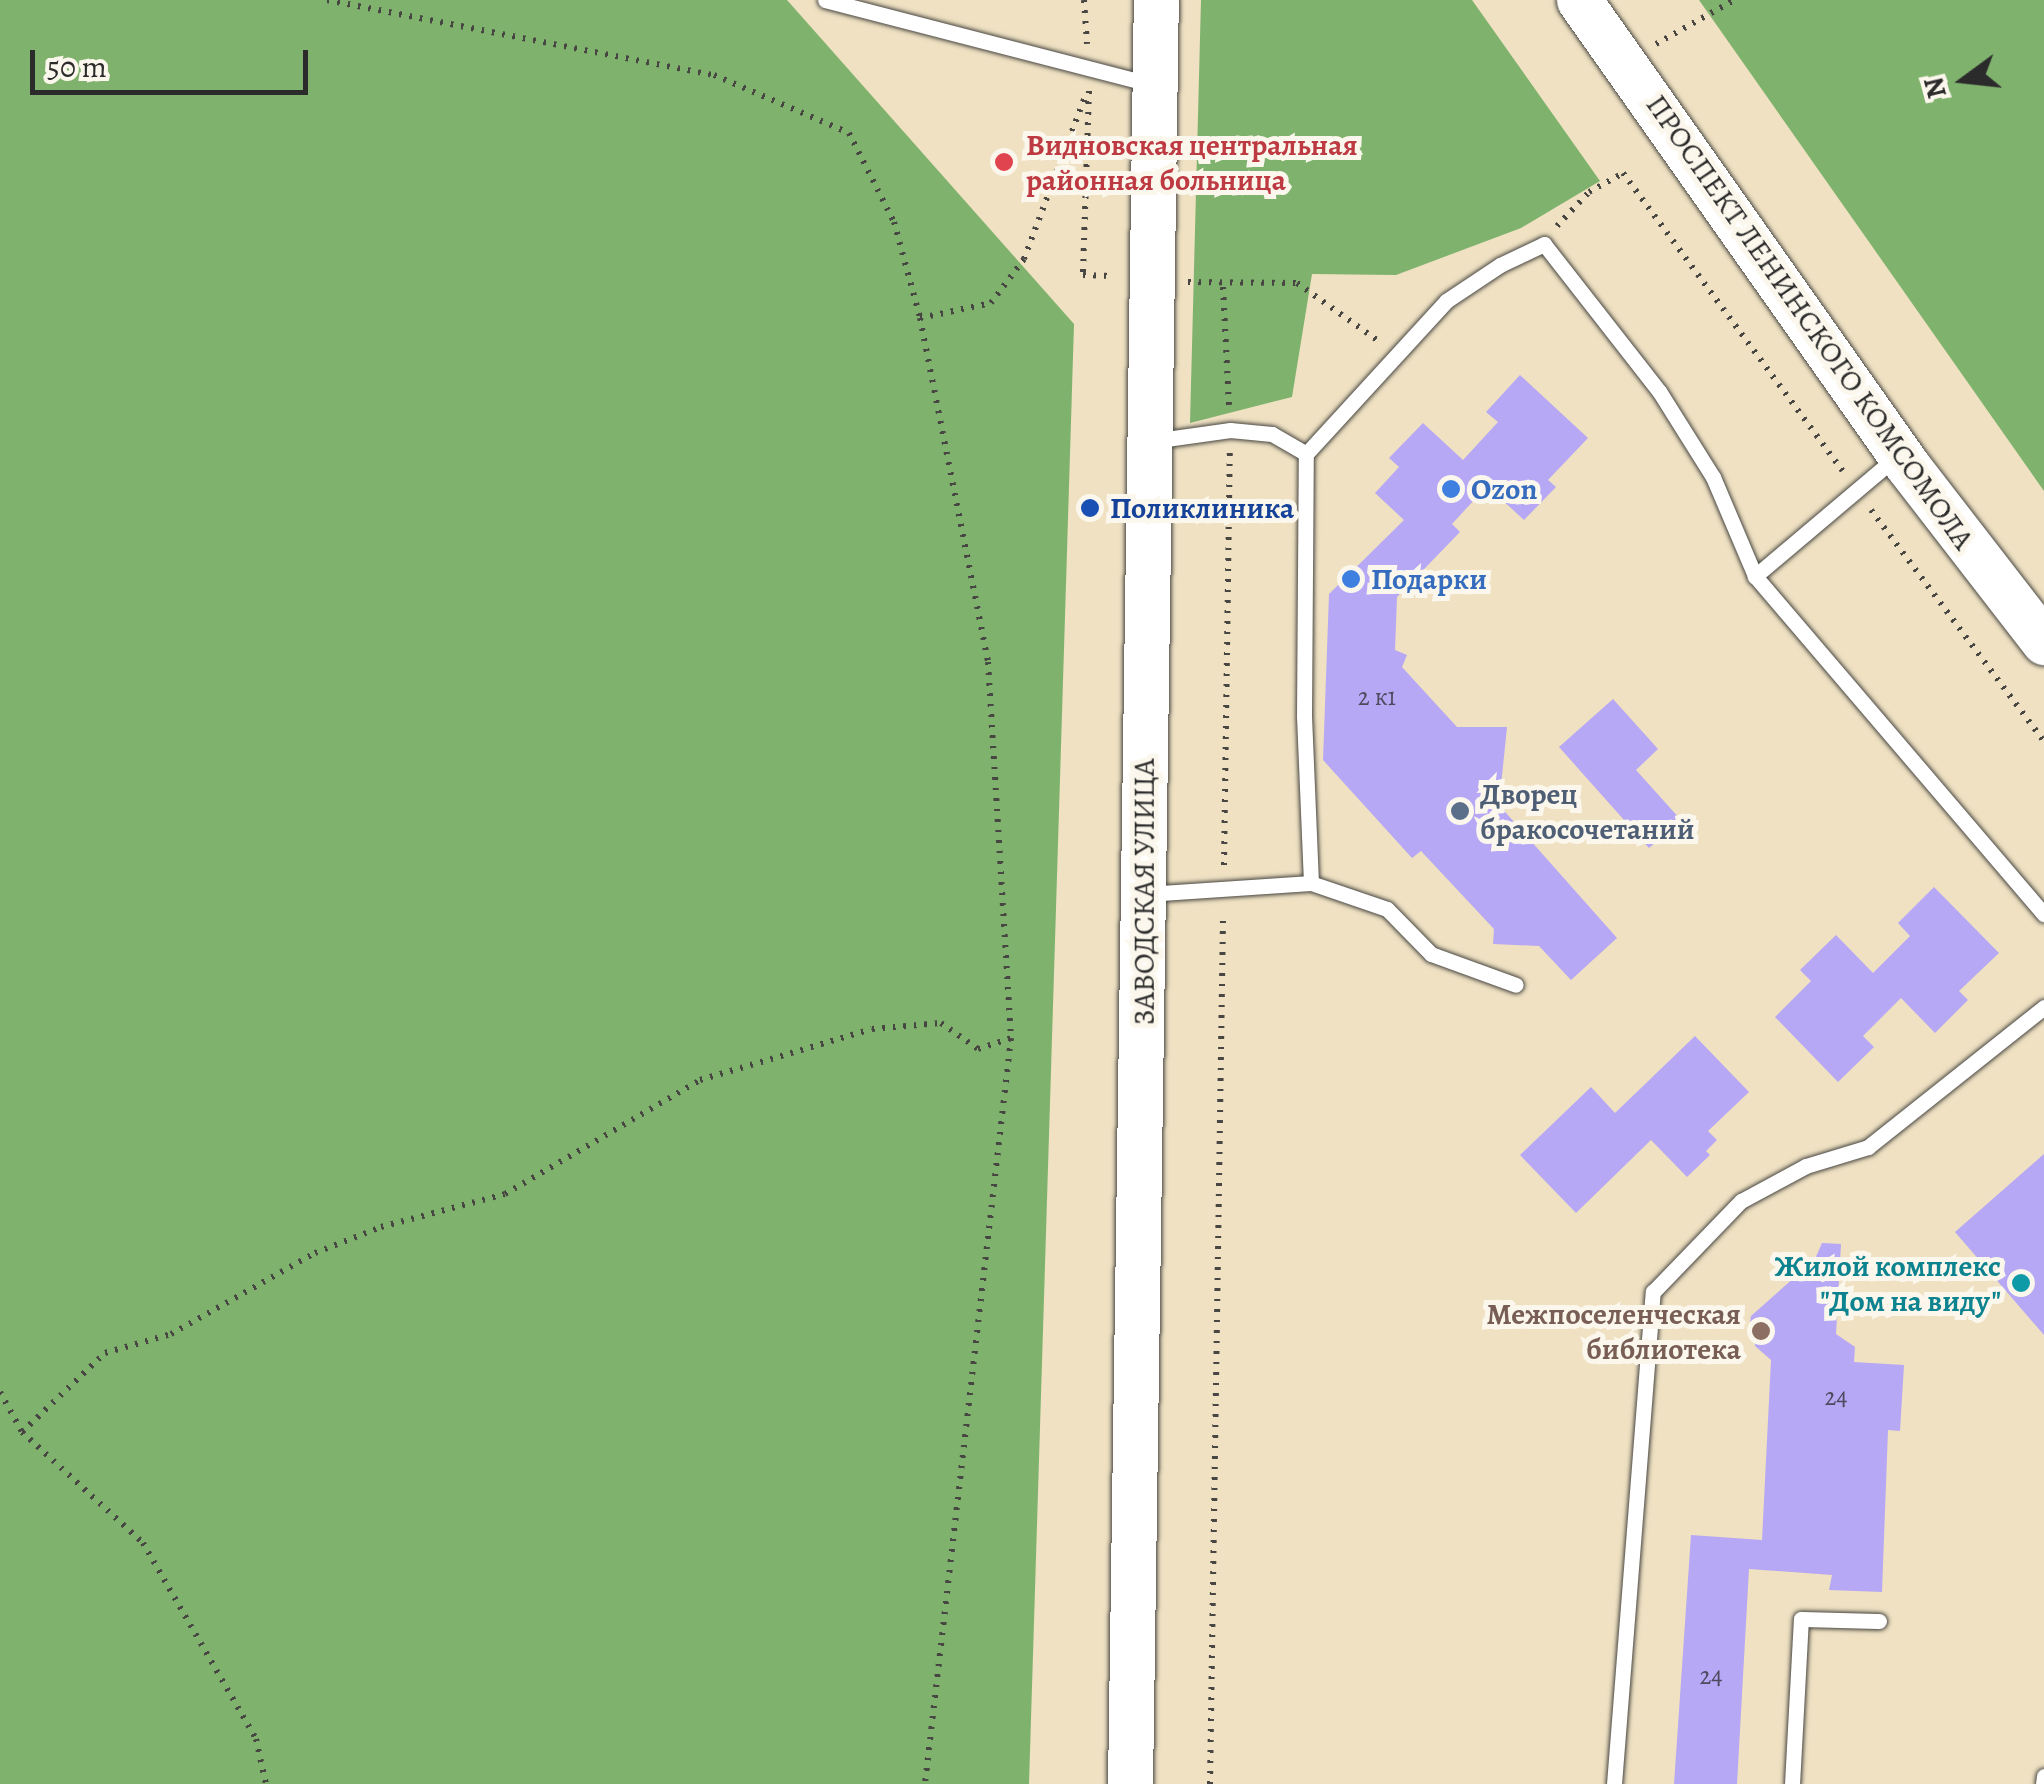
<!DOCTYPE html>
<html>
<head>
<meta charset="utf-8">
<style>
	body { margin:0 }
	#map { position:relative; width:2044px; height:1784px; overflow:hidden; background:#efe1c2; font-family:Alegreya,serif }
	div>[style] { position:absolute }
	.forest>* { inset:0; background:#7fb26d }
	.building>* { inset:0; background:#b6a8f4 }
	.path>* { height:6px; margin-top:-3px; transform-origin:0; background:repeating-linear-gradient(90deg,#484642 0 2.5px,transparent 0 10.5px) }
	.roads { filter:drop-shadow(0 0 2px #484642) drop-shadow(0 0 2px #484642) }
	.lane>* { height:15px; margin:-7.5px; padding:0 7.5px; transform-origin:7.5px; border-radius:7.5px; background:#fff }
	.secondary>* { height:45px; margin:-22.5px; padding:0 22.5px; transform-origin:22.5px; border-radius:22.5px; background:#fff }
	.dots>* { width:28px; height:28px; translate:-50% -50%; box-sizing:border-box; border:5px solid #fbf7ec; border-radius:50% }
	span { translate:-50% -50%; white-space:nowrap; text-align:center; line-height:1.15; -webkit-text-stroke:10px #fbf7ec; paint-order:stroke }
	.number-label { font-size:25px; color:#4e4a5d }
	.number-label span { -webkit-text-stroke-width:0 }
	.health-label { font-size:30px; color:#be3a42; font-weight:700 }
	.left { translate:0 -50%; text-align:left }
	.street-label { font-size:30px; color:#2b2b2b }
	.shop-label { font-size:30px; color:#366cbe; font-weight:700 }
	.transit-label { font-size:30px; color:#164399; font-weight:700 }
	.service-label { font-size:30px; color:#4e5e75; font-weight:700 }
	.culture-label { font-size:30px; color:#0d838f; font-weight:700 }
	.right { translate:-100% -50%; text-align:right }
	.education-label { font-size:30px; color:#785e54; font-weight:700 }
	.north { position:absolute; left:1914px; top:30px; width:100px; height:100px; -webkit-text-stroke:8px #fbf7ec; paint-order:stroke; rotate:255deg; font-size:28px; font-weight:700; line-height:40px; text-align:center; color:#2b2b2b }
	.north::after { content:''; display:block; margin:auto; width:35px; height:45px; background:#2b2b2b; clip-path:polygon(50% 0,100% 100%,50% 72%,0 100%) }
	.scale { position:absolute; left:30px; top:50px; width:278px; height:45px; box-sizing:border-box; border:5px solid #2b2b2b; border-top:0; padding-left:12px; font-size:30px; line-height:35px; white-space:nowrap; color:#2b2b2b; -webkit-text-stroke:8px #fbf7ec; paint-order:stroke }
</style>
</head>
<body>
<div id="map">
	<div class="forest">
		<div style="clip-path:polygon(0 0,787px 0,1074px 324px,1029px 1784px,0 1784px)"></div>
		<div style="clip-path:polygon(1201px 0,1472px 0,1600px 181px,1521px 228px,1396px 275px,1312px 274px,1292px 397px,1190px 423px)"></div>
		<div style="clip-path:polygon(1699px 0,2044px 0,2044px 491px)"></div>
	</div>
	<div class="building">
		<div style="clip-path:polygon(1520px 375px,1588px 438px,1548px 480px,1556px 487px,1524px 520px,1487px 486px,1452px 524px,1460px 532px,1397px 597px,1395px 650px,1407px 655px,1402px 667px,1457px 727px,1507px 727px,1499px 805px,1617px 938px,1571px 980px,1539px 946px,1493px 944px,1494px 929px,1421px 851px,1412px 858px,1323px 760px,1329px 594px,1404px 520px,1375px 493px,1399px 467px,1389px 458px,1423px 423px,1463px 460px,1498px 422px,1486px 412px)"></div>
		<div style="clip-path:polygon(1613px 699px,1658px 749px,1636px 770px,1681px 820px,1649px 848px,1559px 747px)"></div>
		<div style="clip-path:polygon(1934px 887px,1999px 953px,1959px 991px,1968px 1000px,1935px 1033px,1901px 998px,1863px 1036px,1874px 1047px,1838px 1082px,1775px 1017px,1811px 981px,1800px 970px,1836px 935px,1873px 973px,1910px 936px,1898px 923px)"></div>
		<div style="clip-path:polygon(1695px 1036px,1749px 1092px,1708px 1131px,1717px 1140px,1706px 1151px,1710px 1155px,1687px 1177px,1651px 1140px,1576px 1213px,1520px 1155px,1591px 1087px,1615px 1113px)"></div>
		<div style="clip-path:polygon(2044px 1154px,2044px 1335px,1955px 1232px)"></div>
		<div style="clip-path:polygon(1822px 1243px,1841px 1244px,1836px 1334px,1855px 1347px,1854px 1362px,1904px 1365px,1900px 1431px,1888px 1430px,1882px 1592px,1829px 1590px,1832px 1575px,1749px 1569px,1737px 1784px,1674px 1784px,1691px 1535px,1762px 1540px,1771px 1360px,1755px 1346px,1756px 1335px,1748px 1336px,1751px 1316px,1815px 1259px)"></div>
	</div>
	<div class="path">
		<div style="left:327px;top:0;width:394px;rotate:11deg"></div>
		<div style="left:714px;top:75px;width:147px;rotate:23.2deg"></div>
		<div style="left:849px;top:133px;width:100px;rotate:63.2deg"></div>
		<div style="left:894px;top:222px;width:99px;rotate:74.8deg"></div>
		<div style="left:920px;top:318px;width:351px;rotate:78.8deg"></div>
		<div style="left:988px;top:662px;width:377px;rotate:86.5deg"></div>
		<div style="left:1011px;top:1038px;width:751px;rotate:96.58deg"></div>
		<div style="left:1084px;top:0;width:44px;rotate:86.1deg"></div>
		<div style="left:1656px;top:44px;width:90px;rotate:-29.4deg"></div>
		<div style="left:1089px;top:91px;width:184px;rotate:91.9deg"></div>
		<div style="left:1083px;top:275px;width:28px;rotate:2deg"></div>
		<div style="left:1557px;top:226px;width:47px;rotate:-46.7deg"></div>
		<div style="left:1589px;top:192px;width:39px;rotate:-29deg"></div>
		<div style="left:1623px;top:173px;width:370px;rotate:53.6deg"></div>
		<div style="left:1188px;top:282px;width:109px;rotate:0.5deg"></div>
		<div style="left:1297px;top:283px;width:98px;rotate:35.5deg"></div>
		<div style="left:1223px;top:287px;width:118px;rotate:87.1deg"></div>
		<div style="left:920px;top:318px;width:73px;rotate:-11.9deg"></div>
		<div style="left:991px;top:303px;width:55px;rotate:-53.1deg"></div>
		<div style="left:1024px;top:259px;width:176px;rotate:-69.4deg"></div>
		<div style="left:1871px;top:510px;width:289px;rotate:53.2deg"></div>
		<div style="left:1224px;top:865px;width:412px;rotate:-89.2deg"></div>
		<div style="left:0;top:1392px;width:46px;rotate:61.2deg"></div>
		<div style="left:22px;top:1432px;width:164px;rotate:42.5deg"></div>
		<div style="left:143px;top:1543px;width:226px;rotate:60deg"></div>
		<div style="left:256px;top:1739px;width:46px;rotate:77.5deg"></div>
		<div style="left:22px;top:1432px;width:115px;rotate:-43.6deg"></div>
		<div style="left:105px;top:1353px;width:69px;rotate:-16.1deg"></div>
		<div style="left:171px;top:1334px;width:165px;rotate:-29.4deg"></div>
		<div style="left:315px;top:1253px;width:71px;rotate:-21.5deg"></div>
		<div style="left:381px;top:1227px;width:128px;rotate:-14.9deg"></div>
		<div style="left:505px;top:1194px;width:226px;rotate:-30.3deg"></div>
		<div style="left:700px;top:1080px;width:179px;rotate:-16.5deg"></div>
		<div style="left:872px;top:1029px;width:69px;rotate:-5deg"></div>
		<div style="left:941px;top:1023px;width:45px;rotate:35.1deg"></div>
		<div style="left:978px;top:1049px;width:35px;rotate:-18deg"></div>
		<div style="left:1210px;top:1784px;width:871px;rotate:-89.14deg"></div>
	</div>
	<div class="roads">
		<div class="lane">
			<div style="left:825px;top:0;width:335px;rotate:14.5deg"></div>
			<div style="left:1152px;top:441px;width:79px;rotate:-8deg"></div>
			<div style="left:1230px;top:430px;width:42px;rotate:5.4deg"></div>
			<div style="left:1272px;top:434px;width:39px;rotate:30deg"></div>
			<div style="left:1896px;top:457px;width:185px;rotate:139.8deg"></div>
			<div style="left:1755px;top:576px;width:445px;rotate:49.5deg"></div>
			<div style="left:1311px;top:883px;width:80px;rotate:18.9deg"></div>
			<div style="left:1387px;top:909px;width:63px;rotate:45.6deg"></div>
			<div style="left:1431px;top:954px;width:90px;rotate:20deg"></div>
			<div style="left:1146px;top:894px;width:165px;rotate:-3.8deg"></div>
			<div style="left:1311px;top:883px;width:167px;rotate:-92.4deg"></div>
			<div style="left:1304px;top:716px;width:262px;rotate:-89.6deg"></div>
			<div style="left:1306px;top:454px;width:207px;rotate:-47.5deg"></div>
			<div style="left:1446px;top:301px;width:65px;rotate:-33.7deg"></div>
			<div style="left:1500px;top:265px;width:49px;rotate:-25.5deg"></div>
			<div style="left:1544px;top:244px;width:187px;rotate:52deg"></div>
			<div style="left:1659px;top:391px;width:102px;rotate:57.9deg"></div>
			<div style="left:1713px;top:477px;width:108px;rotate:67deg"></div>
			<div style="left:1614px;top:1784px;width:494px;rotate:-85.5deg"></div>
			<div style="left:1653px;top:1292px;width:127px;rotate:-46deg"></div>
			<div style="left:1741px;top:1201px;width:74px;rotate:-28.3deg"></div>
			<div style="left:1806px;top:1166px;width:65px;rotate:-17deg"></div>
			<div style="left:1868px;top:1147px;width:225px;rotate:-38.5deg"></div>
			<div style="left:1792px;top:1784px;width:165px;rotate:-86.9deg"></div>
			<div style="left:1801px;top:1619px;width:78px;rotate:1.5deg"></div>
			<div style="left:2043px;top:1784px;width:8px;rotate:-83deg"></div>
		</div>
		<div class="secondary">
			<div style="left:1579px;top:0;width:569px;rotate:54.8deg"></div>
			<div style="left:1907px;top:465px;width:224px;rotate:52.3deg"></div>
			<div style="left:1130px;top:1784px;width:1784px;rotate:-89.17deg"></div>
		</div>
	</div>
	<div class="dots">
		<div style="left:1004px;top:162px;background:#e0444e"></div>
		<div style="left:1451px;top:489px;background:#3f7fe0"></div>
		<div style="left:1090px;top:508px;background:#1a4fb4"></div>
		<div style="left:1351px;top:579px;background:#3f7fe0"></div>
		<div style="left:1460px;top:811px;background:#5c6f8a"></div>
		<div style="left:2021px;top:1283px;background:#0f9aa8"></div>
		<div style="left:1761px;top:1331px;background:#8d6e63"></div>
	</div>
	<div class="number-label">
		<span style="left:1377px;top:697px">2 к1</span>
		<span style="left:1836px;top:1397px">24</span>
		<span style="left:1711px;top:1676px">24</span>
	</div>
	<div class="health-label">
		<span class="left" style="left:1026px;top:162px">Видновская центральная<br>районная больница</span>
	</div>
	<div class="street-label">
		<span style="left:1810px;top:322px;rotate:55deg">ПРОСПЕКТ ЛЕНИНСКОГО КОМСОМОЛА</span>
		<span style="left:1144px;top:892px;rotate:-90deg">ЗАВОДСКАЯ УЛИЦА</span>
	</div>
	<div class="shop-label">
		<span class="left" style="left:1471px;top:489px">Ozon</span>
		<span class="left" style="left:1371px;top:579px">Подарки</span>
	</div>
	<div class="transit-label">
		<span class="left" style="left:1110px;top:508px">Поликлиника</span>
	</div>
	<div class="service-label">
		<span class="left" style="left:1480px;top:811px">Дворец<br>бракосочетаний</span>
	</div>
	<div class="culture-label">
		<span class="right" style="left:2001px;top:1283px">Жилой комплекс<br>"Дом на виду"</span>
	</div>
	<div class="education-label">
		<span class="right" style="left:1741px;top:1331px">Межпоселенческая<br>библиотека</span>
	</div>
	<div class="north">N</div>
	<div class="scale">50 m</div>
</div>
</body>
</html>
